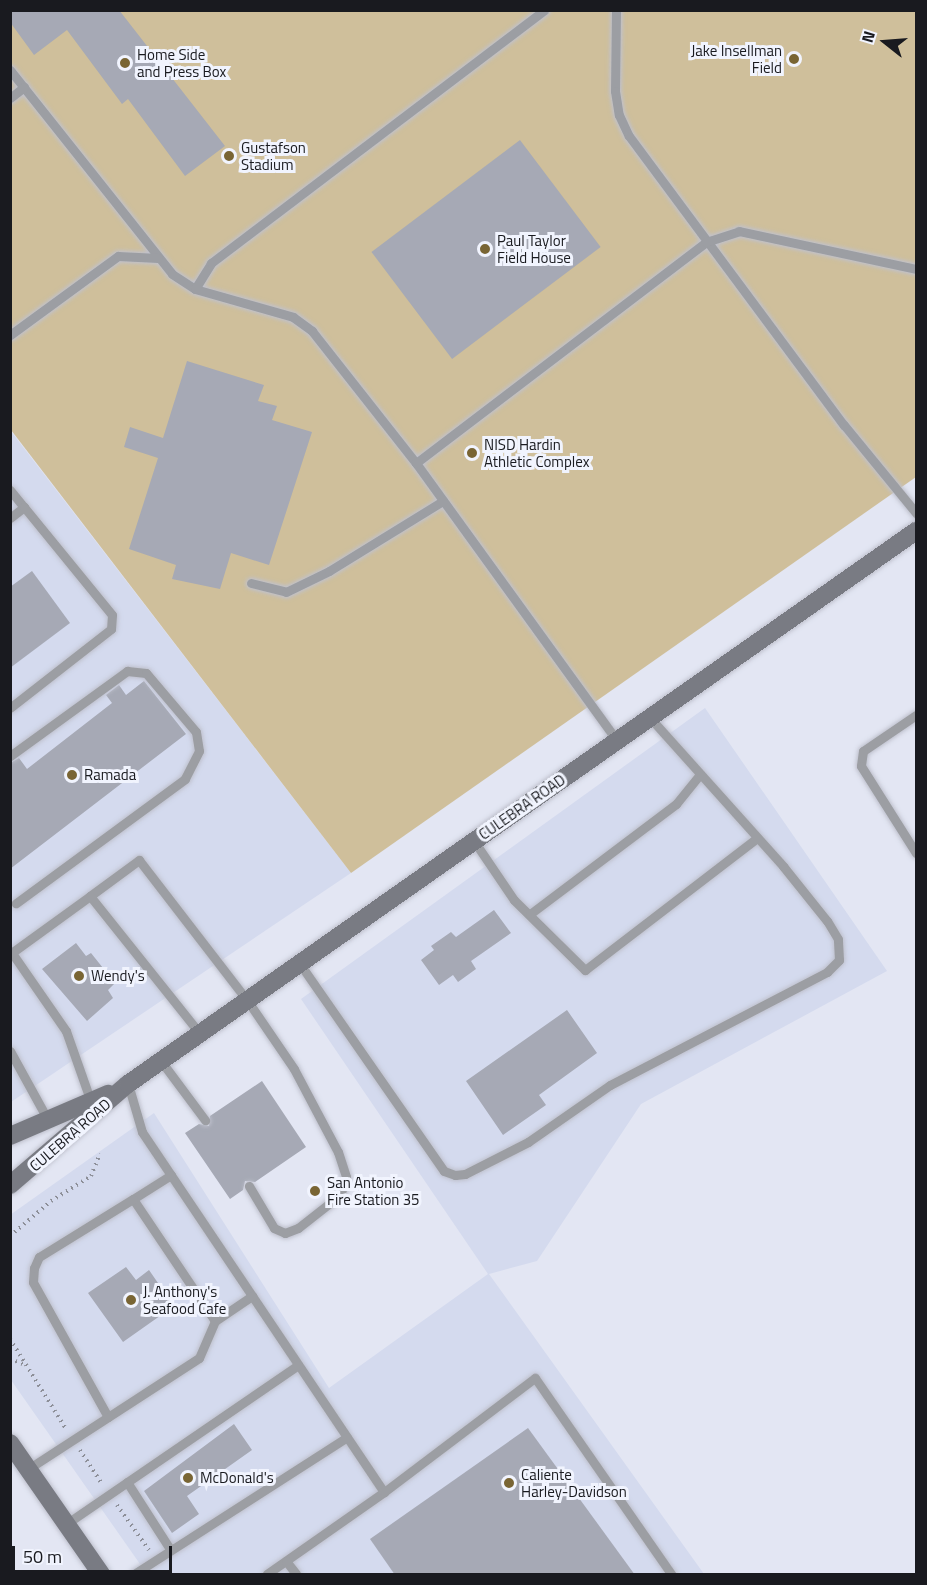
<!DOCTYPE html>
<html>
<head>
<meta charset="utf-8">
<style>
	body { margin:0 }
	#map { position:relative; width:927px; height:1585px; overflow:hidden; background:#e3e6f3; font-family:"Titillium Web",sans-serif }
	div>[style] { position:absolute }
	.built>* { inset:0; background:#d4daee }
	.green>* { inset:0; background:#cfbf9b }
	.building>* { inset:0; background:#a6a9b5; transform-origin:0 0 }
	.path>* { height:4px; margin-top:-2px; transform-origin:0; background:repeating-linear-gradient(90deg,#8c8e97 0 1.5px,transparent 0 6px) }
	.roads { filter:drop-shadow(0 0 2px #bfc1cd) drop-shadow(0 0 2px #bfc1cd) }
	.lane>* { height:9px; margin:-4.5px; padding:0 4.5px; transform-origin:4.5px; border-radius:4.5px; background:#9c9ea3 }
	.secondary>* { height:18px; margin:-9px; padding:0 9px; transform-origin:9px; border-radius:9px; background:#797b83 }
	.dots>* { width:16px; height:16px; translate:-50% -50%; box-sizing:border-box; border:3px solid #f1f4fe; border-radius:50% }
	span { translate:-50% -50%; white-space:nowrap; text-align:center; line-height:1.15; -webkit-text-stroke:6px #f1f4fe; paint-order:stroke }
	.poi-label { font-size:15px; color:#191a1f }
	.right { translate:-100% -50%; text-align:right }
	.left { translate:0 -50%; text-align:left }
	.street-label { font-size:15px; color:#191a1f }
	.frame { position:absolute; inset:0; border:12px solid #191a1f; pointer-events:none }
	.north { position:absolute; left:855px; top:12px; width:60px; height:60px; -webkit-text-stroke:4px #f1f4fe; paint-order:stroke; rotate:287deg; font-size:16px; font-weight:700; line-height:24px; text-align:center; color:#191a1f }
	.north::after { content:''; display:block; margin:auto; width:21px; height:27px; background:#191a1f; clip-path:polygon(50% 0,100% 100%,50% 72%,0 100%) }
	.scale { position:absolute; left:12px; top:1546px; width:160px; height:27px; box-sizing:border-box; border:3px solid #191a1f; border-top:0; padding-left:8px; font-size:18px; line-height:21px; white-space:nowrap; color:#191a1f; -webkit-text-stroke:4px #f1f4fe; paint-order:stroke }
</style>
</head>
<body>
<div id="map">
	<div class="built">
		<div style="clip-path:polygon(10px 430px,351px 873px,11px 1102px,10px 1102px)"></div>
		<div style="clip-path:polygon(705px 708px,887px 971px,641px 1104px,537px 1261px,489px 1274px,704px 1574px,147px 1574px,11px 1380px,10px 1215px,154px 1113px,329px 1388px,488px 1274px,301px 999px)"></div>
	</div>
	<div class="green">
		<div style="clip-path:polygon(11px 11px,916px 11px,916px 477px,351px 873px,11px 430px)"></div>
	</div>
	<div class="building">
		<div style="clip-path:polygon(10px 10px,119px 10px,225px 146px,185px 176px,128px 99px,122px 104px,67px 30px,34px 55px,10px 22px)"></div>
		<div style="left:520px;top:140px;width:134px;height:186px;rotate:53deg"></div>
		<div style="clip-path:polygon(187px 361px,264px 385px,258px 401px,277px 406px,272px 420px,312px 432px,269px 565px,231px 553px,220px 589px,172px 579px,176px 565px,129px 549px,158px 458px,124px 447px,130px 427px,163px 438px)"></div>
		<div style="clip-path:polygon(32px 571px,70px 623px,10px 668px,10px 587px)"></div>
		<div style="clip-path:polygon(144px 681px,186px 734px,10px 869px,10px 763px,19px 758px,27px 769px,112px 703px,106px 695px,119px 685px,126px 695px)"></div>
		<div style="clip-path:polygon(494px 910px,511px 933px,471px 961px,476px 969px,458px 982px,453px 975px,439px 985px,421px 960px,434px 950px,431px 946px,451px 932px,456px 937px)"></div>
		<div style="clip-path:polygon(76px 943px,86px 956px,91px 953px,115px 983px,108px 990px,113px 998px,87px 1021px,42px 969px)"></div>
		<div style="clip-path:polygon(567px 1010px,597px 1053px,539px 1095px,546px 1105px,503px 1135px,466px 1081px)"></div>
		<div style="clip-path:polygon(262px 1081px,306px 1147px,255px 1182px,245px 1181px,243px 1190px,230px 1199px,185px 1133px,199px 1124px,209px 1126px,210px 1116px)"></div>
		<div style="clip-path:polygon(126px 1267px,136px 1280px,149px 1270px,174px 1306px,123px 1342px,88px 1293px)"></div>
		<div style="clip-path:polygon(234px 1424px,252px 1450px,187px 1496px,199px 1514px,172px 1533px,144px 1491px)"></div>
		<div style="clip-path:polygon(528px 1428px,635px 1575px,395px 1575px,370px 1539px)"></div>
	</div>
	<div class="path">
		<div style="left:10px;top:1236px;width:54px;rotate:-40.5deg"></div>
		<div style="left:51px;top:1201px;width:47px;rotate:-32deg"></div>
		<div style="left:91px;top:1176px;width:24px;rotate:-68deg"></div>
		<div style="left:10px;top:1339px;width:106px;rotate:58.1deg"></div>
		<div style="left:10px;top:1359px;width:17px;rotate:21deg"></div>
		<div style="left:80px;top:1450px;width:40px;rotate:57.1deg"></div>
		<div style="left:117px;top:1505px;width:55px;rotate:54.6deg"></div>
	</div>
	<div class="roads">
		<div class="lane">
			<div style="left:616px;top:10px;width:81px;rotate:90.7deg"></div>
			<div style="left:615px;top:91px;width:24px;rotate:81deg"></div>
			<div style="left:619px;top:115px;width:23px;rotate:65deg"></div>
			<div style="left:629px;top:136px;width:360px;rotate:53.4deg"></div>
			<div style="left:844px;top:425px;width:114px;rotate:50.7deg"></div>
			<div style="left:10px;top:70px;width:260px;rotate:51.5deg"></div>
			<div style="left:172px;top:274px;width:27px;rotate:33deg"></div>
			<div style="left:195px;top:289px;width:102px;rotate:15.9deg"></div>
			<div style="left:293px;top:317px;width:24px;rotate:36deg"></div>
			<div style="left:312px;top:331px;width:168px;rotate:51.8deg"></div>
			<div style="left:416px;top:463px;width:343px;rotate:54.1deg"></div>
			<div style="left:10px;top:98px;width:18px;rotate:-38deg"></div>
			<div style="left:195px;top:289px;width:31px;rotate:-58deg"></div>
			<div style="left:211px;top:263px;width:418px;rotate:-37.2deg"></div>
			<div style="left:10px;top:335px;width:134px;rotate:-36.2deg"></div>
			<div style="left:118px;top:256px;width:40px;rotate:2.9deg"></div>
			<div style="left:416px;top:463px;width:365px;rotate:-37.3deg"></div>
			<div style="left:706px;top:242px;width:35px;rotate:-18deg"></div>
			<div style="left:739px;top:231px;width:181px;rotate:12.1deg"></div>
			<div style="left:10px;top:490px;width:22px;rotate:51deg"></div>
			<div style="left:10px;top:518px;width:18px;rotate:-38deg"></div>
			<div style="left:24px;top:507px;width:139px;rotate:50.8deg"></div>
			<div style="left:112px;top:615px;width:14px;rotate:94deg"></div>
			<div style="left:111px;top:629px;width:128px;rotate:142deg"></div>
			<div style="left:251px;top:583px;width:36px;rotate:14deg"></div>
			<div style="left:286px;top:592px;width:48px;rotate:-26deg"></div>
			<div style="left:329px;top:571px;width:134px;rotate:-31.6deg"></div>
			<div style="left:916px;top:715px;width:64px;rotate:145.8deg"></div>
			<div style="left:863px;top:751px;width:15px;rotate:98deg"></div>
			<div style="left:861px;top:766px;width:103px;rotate:57.7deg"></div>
			<div style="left:10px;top:756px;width:145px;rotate:-36deg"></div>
			<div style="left:127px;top:671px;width:19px;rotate:6deg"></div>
			<div style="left:146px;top:673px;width:77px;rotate:49.7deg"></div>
			<div style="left:196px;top:732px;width:19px;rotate:81deg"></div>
			<div style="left:199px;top:751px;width:31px;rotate:117deg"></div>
			<div style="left:185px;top:779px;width:210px;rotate:143.7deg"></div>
			<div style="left:474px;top:841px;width:71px;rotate:55.9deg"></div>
			<div style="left:514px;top:900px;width:100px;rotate:44.6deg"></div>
			<div style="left:585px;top:970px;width:217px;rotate:-37.5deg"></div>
			<div style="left:90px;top:896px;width:61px;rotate:-36.3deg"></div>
			<div style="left:139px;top:860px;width:177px;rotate:52.4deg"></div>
			<div style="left:247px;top:1000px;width:83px;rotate:55.7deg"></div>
			<div style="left:294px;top:1069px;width:94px;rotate:62.1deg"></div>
			<div style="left:338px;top:1152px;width:26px;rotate:72deg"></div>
			<div style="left:346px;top:1177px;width:19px;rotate:108deg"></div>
			<div style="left:340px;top:1195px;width:53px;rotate:141.8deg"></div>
			<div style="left:298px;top:1228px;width:14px;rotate:159deg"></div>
			<div style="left:285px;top:1233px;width:12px;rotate:-156deg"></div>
			<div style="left:274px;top:1228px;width:49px;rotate:-120.8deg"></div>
			<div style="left:530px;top:914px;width:183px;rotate:-37deg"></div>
			<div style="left:676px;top:804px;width:36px;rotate:-51deg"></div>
			<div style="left:12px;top:953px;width:95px;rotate:55.3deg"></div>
			<div style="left:66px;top:1031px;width:75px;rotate:70.6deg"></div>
			<div style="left:10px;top:954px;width:99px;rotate:-35.9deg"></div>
			<div style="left:90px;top:896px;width:176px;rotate:51.4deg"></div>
			<div style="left:300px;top:964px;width:252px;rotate:55.2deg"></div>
			<div style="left:444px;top:1171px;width:12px;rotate:20deg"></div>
			<div style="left:455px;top:1175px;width:10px;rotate:-6deg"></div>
			<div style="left:465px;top:1174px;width:71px;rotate:-26.9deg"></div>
			<div style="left:528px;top:1142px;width:100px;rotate:-34.8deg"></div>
			<div style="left:610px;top:1085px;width:245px;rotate:-27.5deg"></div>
			<div style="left:827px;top:972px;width:17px;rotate:-45deg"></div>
			<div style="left:839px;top:960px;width:21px;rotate:-93deg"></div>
			<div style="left:838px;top:939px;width:21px;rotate:-121deg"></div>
			<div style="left:827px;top:921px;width:70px;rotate:-128.7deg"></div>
			<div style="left:783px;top:866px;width:199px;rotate:-131.9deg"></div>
			<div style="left:10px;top:1051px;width:79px;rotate:61.2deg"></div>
			<div style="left:161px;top:1061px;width:74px;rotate:53.3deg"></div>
			<div style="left:128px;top:1084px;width:50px;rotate:73.7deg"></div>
			<div style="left:142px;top:1132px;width:434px;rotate:56.1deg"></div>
			<div style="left:384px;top:1492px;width:143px;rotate:145deg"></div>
			<div style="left:171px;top:1175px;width:45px;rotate:147.7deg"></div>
			<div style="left:133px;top:1199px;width:147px;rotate:56.1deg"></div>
			<div style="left:108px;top:1417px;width:154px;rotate:-119.1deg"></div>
			<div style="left:33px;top:1282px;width:14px;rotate:-86deg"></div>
			<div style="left:34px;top:1268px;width:12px;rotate:-66deg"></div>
			<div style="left:39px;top:1257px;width:110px;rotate:-31.7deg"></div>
			<div style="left:28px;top:1469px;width:204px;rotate:-33deg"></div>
			<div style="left:199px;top:1358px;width:40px;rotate:-66.6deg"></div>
			<div style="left:215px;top:1321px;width:45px;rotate:-34deg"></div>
			<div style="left:127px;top:1482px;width:80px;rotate:57.3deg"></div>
			<div style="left:384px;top:1492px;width:189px;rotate:-37.1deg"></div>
			<div style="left:535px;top:1378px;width:239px;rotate:55.2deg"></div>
			<div style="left:66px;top:1524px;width:281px;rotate:-34.4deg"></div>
			<div style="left:286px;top:1561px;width:16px;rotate:52deg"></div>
			<div style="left:134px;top:1574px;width:253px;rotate:-32.7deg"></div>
		</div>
		<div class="secondary">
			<div style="left:10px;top:1136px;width:107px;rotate:-23.2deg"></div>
			<div style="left:10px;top:1185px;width:155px;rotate:-40.6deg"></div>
			<div style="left:128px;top:1084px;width:963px;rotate:-35.06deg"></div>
			<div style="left:10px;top:1443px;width:160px;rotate:55.2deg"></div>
		</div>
	</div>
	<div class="dots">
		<div style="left:794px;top:59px;background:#796534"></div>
		<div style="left:125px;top:63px;background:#796534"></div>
		<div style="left:229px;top:156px;background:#796534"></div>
		<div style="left:485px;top:249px;background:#796534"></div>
		<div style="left:472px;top:453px;background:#796534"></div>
		<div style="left:72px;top:775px;background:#796534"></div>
		<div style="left:79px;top:976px;background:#796534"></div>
		<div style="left:315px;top:1191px;background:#796534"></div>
		<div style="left:131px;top:1300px;background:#796534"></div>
		<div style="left:188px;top:1478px;background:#796534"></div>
		<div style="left:509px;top:1483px;background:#796534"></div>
	</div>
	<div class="poi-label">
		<span class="right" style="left:782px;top:59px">Jake Insellman<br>Field</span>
		<span class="left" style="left:137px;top:63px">Home Side<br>and Press Box</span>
		<span class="left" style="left:241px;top:156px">Gustafson<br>Stadium</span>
		<span class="left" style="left:497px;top:249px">Paul Taylor<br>Field House</span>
		<span class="left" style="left:484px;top:453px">NISD Hardin<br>Athletic Complex</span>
		<span class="left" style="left:84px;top:775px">Ramada</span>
		<span class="left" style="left:91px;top:976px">Wendy's</span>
		<span class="left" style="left:327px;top:1191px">San Antonio<br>Fire Station 35</span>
		<span class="left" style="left:143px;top:1300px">J. Anthony's<br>Seafood Cafe</span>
		<span class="left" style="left:521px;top:1483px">Caliente<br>Harley-Davidson</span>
		<span class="left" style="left:200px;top:1478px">McDonald's</span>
	</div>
	<div class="street-label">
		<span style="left:522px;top:807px;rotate:-35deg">CULEBRA ROAD</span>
		<span style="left:70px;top:1135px;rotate:-41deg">CULEBRA ROAD</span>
	</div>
	<div class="frame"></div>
	<div class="north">N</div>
	<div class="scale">50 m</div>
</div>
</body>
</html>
